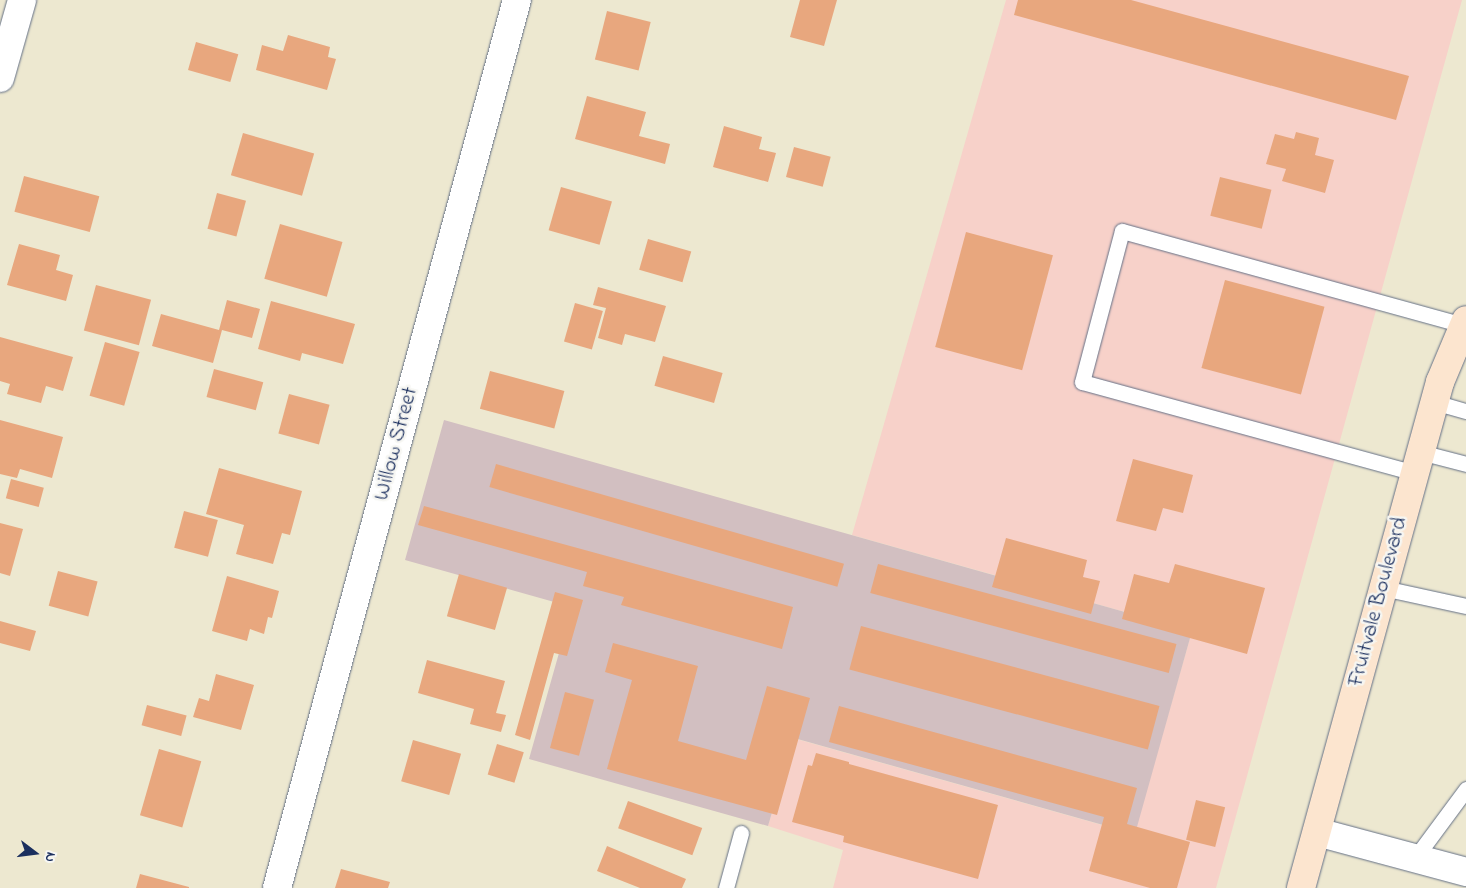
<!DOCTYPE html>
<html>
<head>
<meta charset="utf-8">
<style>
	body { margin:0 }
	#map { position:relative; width:1466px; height:888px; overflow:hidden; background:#ede8d0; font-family:"Indie Flower",sans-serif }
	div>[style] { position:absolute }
	.built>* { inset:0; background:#f7d1c9 }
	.industrial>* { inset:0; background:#d2bfc1 }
	.building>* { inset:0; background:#e8a77e; transform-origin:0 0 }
	.roads { filter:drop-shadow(0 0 1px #647086) drop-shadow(0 0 1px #647086) }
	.service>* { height:15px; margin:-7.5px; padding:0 7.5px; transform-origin:7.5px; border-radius:7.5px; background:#fff }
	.minor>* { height:28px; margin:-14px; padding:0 14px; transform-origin:14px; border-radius:14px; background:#fff }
	.secondary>* { height:28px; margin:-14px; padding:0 14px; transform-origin:14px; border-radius:14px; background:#fce5cf }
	span { translate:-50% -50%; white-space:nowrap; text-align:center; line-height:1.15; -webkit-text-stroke:5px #f6f6f2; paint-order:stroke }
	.street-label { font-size:22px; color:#1b2f5e }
	.north { position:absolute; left:10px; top:828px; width:50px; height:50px; -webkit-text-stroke:4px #f6f6f2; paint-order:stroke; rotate:105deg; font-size:14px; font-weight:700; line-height:20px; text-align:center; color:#1b2f5e }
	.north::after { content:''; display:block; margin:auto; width:18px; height:22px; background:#1b2f5e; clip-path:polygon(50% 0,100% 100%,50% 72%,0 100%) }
</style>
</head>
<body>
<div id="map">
	<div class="built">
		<div style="clip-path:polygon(1006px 0,1462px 0,1216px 888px,833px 888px,843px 850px,768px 826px,793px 738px,1134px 834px,1192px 631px,852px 535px)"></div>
	</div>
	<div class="industrial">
		<div style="clip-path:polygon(444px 420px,1192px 631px,1135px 834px,794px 738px,768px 826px,529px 759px,572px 607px,405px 560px)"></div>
	</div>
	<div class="building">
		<div style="clip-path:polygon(800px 0,837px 0,824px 46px,790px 37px)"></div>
		<div style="clip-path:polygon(1018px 0,1131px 0,1409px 76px,1396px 120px,1014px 15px)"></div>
		<div style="left:607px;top:11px;width:45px;height:50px;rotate:14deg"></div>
		<div style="clip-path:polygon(288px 35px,330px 47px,328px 57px,336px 59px,327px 90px,256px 70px,262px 45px,283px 51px)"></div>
		<div style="left:196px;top:42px;width:44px;height:29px;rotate:16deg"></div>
		<div style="clip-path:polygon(587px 96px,646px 112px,639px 136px,670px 144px,665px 164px,575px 139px)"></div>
		<div style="clip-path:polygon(724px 126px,762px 137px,759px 149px,776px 153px,768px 182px,713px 167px)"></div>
		<div style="clip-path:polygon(1296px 132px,1319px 138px,1315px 155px,1334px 160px,1325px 193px,1282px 181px,1286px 169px,1266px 164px,1275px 134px,1294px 139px)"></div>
		<div style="left:243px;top:133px;width:74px;height:44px;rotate:16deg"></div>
		<div style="left:794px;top:147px;width:38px;height:31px;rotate:15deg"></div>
		<div style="left:24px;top:176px;width:78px;height:37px;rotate:15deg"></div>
		<div style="left:1220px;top:177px;width:53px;height:40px;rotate:14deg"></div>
		<div style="left:561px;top:187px;width:53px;height:45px;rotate:16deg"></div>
		<div style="left:217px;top:193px;width:30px;height:37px;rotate:15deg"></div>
		<div style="left:280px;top:224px;width:65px;height:57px;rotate:16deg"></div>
		<div style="left:966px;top:232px;width:90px;height:119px;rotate:15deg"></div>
		<div style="left:648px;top:239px;width:45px;height:32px;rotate:16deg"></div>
		<div style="clip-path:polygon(19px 244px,60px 255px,56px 270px,73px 275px,66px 301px,7px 285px)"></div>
		<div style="left:1225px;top:280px;width:103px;height:91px;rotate:15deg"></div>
		<div style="left:96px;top:285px;width:57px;height:47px;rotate:15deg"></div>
		<div style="clip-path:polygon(598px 287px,666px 306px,655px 342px,625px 334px,622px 345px,598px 338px,606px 308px,593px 305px)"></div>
		<div style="clip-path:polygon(227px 300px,260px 309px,252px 338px,222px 330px,213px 363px,152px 346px,161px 314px,219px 330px)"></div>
		<div style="clip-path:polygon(271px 301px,355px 324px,343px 364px,302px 353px,300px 361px,258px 349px)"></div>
		<div style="left:575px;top:303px;width:29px;height:40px;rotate:16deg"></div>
		<div style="clip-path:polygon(0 337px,73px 357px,63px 391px,46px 386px,41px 403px,7px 394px,10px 384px,0 381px)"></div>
		<div style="left:105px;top:342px;width:36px;height:56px;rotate:16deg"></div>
		<div style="left:663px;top:356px;width:62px;height:31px;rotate:16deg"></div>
		<div style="left:214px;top:369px;width:51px;height:29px;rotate:15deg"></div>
		<div style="left:490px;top:371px;width:77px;height:39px;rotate:15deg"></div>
		<div style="left:289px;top:394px;width:42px;height:41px;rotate:15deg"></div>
		<div style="clip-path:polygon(0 420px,63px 437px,52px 478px,20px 469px,17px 478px,0 474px)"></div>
		<div style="clip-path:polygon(1133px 459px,1193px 475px,1183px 513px,1163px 508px,1156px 531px,1116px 521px)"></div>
		<div style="left:496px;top:464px;width:362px;height:24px;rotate:16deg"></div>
		<div style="clip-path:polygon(219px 468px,302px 491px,290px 535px,282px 533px,273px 564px,236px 554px,244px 525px,206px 514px)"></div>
		<div style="left:11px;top:479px;width:34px;height:20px;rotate:15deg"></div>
		<div style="clip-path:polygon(424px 506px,793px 607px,782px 649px,621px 605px,624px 597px,583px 586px,587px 572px,418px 525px)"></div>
		<div style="left:184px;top:511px;width:35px;height:38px;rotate:15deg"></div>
		<div style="clip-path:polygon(0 523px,23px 529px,10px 576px,0 573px)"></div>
		<div style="clip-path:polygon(1006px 538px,1087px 560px,1083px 577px,1100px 581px,1091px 614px,992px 587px)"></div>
		<div style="left:878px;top:564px;width:309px;height:30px;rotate:15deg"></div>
		<div style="clip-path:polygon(1175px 564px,1265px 588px,1247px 654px,1122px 619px,1134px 574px,1169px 583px)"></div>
		<div style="left:58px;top:571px;width:41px;height:36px;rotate:15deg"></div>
		<div style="left:459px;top:574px;width:50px;height:44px;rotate:16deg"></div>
		<div style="clip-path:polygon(227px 576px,279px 591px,272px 618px,268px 617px,264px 634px,250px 629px,247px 641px,212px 631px)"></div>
		<div style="clip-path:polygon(555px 592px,583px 600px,567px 656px,554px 653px,530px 740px,515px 735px)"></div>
		<div style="clip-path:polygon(0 621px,36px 631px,30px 651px,0 643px)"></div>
		<div style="left:861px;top:626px;width:309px;height:45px;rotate:15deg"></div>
		<div style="clip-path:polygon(613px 643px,698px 666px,678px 741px,746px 760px,767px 686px,810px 698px,777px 815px,607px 769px,632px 680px,605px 672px)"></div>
		<div style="clip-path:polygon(427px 660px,505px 681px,496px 713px,506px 715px,501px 732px,470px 724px,474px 709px,418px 693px)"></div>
		<div style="clip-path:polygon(216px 674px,254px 685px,241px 730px,193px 717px,199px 698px,209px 701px)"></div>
		<div style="left:565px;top:692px;width:30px;height:58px;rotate:15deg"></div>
		<div style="left:147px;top:705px;width:41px;height:21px;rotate:15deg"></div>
		<div style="clip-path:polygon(839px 706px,1137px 788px,1127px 824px,1190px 842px,1177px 888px,1150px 888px,1089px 871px,1104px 817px,829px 742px)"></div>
		<div style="left:413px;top:740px;width:50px;height:43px;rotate:16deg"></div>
		<div style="left:497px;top:744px;width:28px;height:32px;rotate:17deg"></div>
		<div style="left:159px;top:749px;width:44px;height:69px;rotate:16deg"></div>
		<div style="clip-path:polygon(816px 753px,849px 762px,849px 764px,998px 805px,978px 879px,843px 842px,844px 836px,792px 822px,808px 765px,812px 766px)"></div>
		<div style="left:1196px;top:800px;width:30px;height:41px;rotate:14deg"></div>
		<div style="left:628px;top:801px;width:79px;height:29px;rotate:20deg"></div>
		<div style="clip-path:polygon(607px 846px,686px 879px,682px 888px,640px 888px,597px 871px)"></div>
		<div style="clip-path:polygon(341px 869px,390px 882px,388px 888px,335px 888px)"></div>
		<div style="clip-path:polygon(140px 874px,189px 887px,189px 888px,136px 888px)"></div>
	</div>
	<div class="roads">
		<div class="service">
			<div style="left:1434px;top:402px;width:33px;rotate:16deg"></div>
			<div style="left:1420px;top:452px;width:48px;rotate:14.6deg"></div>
			<div style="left:1415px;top:473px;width:345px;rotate:-164.7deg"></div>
			<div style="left:1082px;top:382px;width:156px;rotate:-75.2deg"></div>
			<div style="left:1122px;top:231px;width:355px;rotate:15.4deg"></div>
			<div style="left:1383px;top:588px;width:85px;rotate:12.2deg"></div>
			<div style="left:1415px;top:858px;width:86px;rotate:-53.5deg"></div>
			<div style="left:726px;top:888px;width:57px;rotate:-74.7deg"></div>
		</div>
		<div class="minor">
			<div style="left:0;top:78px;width:81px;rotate:-74.2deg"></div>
			<div style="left:1317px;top:832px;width:154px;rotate:15deg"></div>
			<div style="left:277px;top:888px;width:920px;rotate:-74.88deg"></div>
		</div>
		<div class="secondary">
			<div style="left:1301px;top:888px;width:525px;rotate:-74.64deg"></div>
			<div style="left:1440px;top:382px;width:67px;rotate:-67.2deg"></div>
		</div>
	</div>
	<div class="street-label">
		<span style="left:397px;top:444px;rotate:-75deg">Willow Street</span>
		<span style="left:1379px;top:602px;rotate:-75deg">Fruitvale Boulevard</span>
	</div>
	<div class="north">N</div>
</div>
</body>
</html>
